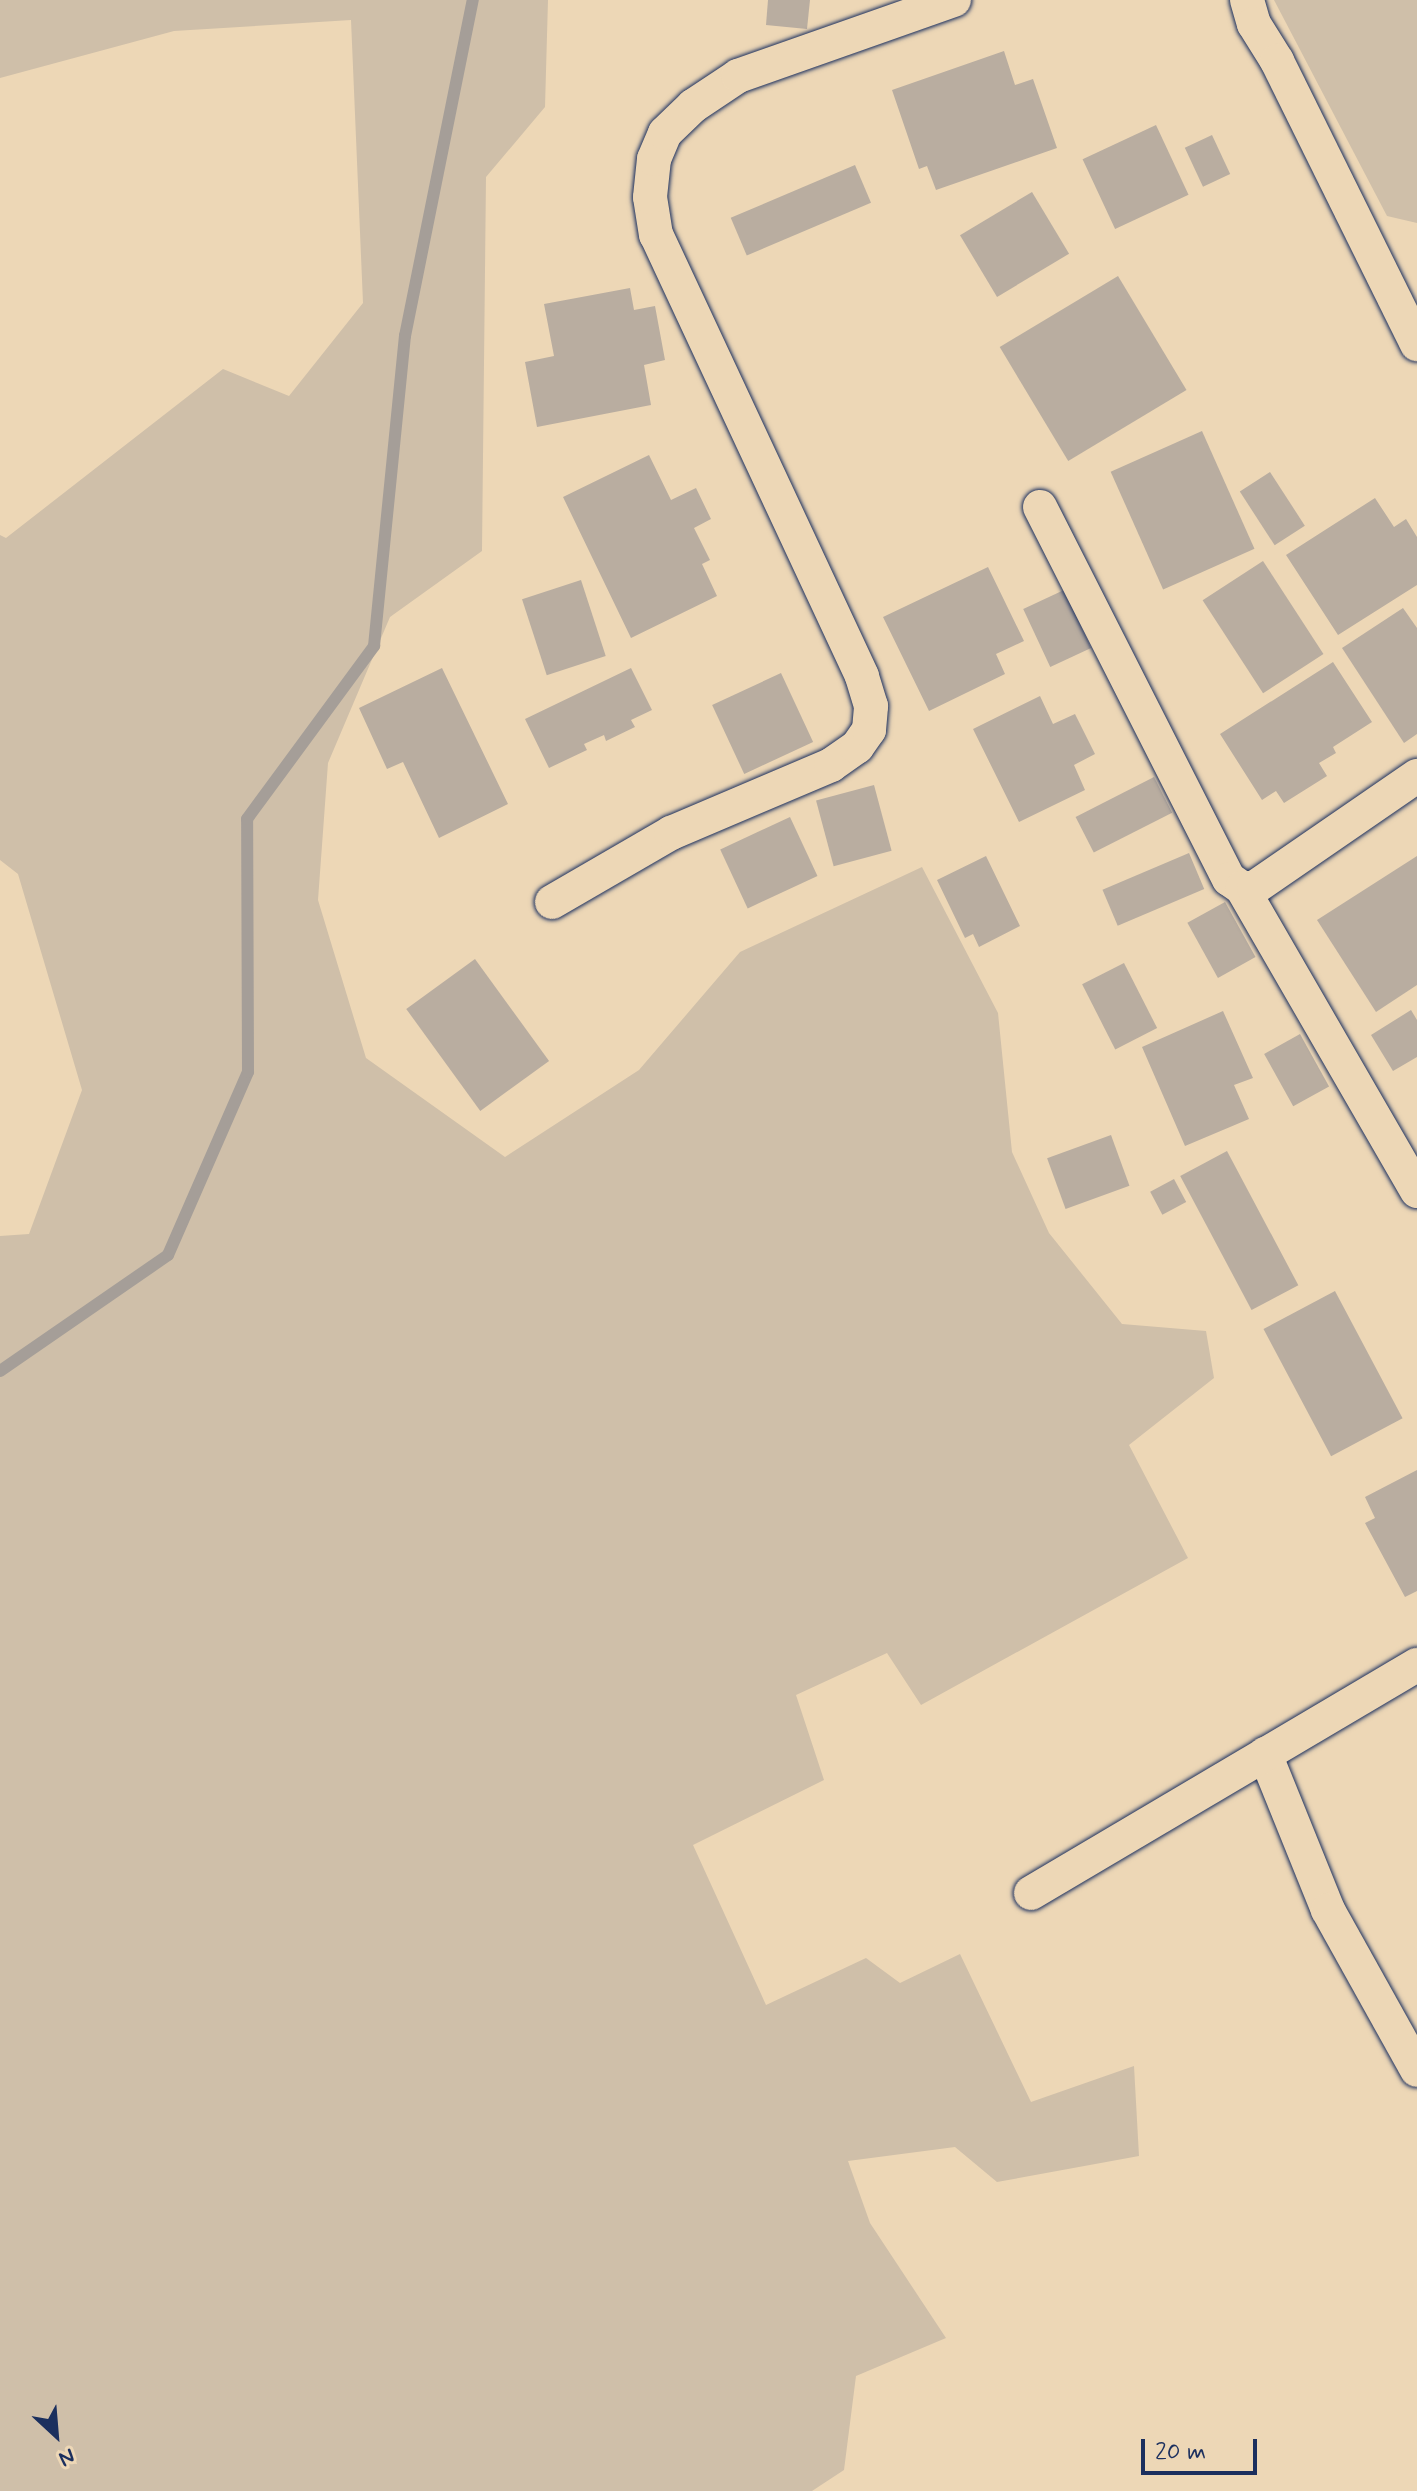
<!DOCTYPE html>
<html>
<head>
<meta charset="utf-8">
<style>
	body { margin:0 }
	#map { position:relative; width:1417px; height:2491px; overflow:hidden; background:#edd7b6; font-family:Mynerve,sans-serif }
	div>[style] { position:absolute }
	.green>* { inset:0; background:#cfbfa9 }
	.stream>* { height:12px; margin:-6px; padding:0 6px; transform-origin:6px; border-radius:6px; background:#a59e98 }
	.building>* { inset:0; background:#b9ada0; transform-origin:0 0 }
	.roads { filter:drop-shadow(0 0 2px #1b2f5e) drop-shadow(0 0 2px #1b2f5e) }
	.street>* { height:34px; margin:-17px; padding:0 17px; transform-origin:17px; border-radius:17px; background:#edd7b6 }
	span { translate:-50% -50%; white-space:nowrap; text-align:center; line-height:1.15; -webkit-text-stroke:8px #edd7b6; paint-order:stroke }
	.north { position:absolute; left:16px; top:2395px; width:80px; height:80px; -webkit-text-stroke:6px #edd7b6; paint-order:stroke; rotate:154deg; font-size:22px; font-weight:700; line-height:32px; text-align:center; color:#1b2f5e }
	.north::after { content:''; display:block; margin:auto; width:28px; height:36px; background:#1b2f5e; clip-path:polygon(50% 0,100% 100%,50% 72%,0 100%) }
	.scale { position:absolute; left:1141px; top:2439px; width:116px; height:36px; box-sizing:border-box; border:4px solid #1b2f5e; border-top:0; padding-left:10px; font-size:24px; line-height:28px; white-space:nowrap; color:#1b2f5e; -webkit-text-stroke:6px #edd7b6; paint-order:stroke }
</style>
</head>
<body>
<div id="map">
	<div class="green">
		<div style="clip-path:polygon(0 0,548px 0,545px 107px,486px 177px,482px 551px,390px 617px,328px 763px,318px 900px,366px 1058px,505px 1157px,639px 1070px,740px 952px,922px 867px,998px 1013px,1012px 1152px,1049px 1233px,1122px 1324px,1206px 1331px,1214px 1378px,1129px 1445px,1188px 1558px,921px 1705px,887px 1653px,796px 1695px,824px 1780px,693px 1845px,766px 2005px,866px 1958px,900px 1983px,960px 1954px,1031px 2102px,1134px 2066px,1139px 2156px,997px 2182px,955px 2147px,848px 2161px,870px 2223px,946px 2338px,856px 2376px,844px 2470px,812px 2491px,0 2491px,0 1236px,29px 1234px,82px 1090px,18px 874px,0 860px,0 535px,6px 538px,223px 369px,289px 396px,363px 303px,351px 20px,174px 31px,0 78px)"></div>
		<div style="clip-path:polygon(1274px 0,1417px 0,1417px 223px,1387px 216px)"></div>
	</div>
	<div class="stream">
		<div style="left:0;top:1371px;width:204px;rotate:-34.6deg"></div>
		<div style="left:168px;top:1255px;width:200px;rotate:-66.4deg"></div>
		<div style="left:248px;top:1072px;width:253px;rotate:-90.2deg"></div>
		<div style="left:247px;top:819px;width:215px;rotate:-53.7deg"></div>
		<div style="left:374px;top:646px;width:312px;rotate:-84.3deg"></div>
		<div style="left:405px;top:336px;width:343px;rotate:-78.6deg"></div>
	</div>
	<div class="building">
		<div style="clip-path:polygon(768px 0,810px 0,807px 29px,766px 25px)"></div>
		<div style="clip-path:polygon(1004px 51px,1015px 85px,1033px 79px,1057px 148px,936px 190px,927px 166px,919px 169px,892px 90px)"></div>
		<div style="left:1156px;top:125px;width:77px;height:81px;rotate:65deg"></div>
		<div style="left:1212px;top:135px;width:43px;height:30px;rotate:65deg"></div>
		<div style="left:855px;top:165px;width:41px;height:135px;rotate:67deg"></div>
		<div style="left:1032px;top:192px;width:72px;height:84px;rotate:59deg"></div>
		<div style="left:1118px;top:276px;width:133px;height:138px;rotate:59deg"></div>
		<div style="clip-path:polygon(630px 288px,634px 310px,655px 306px,665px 360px,644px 365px,651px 405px,537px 427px,525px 362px,554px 356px,544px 304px)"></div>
		<div style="left:1202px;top:431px;width:129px;height:100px;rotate:66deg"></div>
		<div style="clip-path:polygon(649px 455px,671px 500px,696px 488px,711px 519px,694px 528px,710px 560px,702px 564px,717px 596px,631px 638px,563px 497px)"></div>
		<div style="left:1270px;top:472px;width:64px;height:36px;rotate:57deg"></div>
		<div style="clip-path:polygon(1375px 498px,1394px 527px,1406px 519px,1417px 537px,1417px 585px,1338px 635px,1286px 555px)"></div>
		<div style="left:1263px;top:561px;width:111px;height:72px;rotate:57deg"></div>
		<div style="clip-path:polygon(988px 567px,1024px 641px,996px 654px,1005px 674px,929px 711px,883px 617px)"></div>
		<div style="left:581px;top:580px;width:80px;height:62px;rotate:72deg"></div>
		<div style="left:1064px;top:590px;width:64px;height:45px;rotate:65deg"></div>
		<div style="clip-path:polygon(1403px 608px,1417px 628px,1417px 734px,1404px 743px,1342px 648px)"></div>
		<div style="clip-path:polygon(1333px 662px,1372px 722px,1333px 747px,1336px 753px,1319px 763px,1327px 776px,1284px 803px,1276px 791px,1262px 800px,1220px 734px)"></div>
		<div style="clip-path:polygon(442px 668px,508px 804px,439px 838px,403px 762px,387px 769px,359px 708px)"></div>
		<div style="clip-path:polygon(631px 668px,652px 710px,631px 720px,635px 727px,606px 741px,604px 735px,584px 744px,587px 750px,549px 768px,525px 719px)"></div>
		<div style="left:781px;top:673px;width:76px;height:76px;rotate:65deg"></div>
		<div style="clip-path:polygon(1040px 696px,1053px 724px,1075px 714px,1095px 754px,1074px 765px,1085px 790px,1019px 822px,973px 729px)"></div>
		<div style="left:1154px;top:777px;width:40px;height:88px;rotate:63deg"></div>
		<div style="left:874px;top:785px;width:68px;height:60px;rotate:75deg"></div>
		<div style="left:790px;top:817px;width:65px;height:77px;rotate:65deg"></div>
		<div style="left:1189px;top:853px;width:39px;height:94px;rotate:67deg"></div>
		<div style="clip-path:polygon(986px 856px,1020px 926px,979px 947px,973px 934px,965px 938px,937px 880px)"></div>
		<div style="clip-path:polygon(1417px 856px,1417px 985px,1376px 1012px,1317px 920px)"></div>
		<div style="left:1225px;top:902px;width:63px;height:43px;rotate:61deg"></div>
		<div style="left:475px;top:959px;width:126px;height:85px;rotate:54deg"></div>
		<div style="left:1124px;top:963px;width:73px;height:47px;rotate:63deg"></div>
		<div style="clip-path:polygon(1411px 1010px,1417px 1020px,1417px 1057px,1393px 1071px,1371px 1035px)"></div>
		<div style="clip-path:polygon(1223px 1011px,1253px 1078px,1234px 1085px,1249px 1119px,1185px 1146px,1142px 1047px)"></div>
		<div style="left:1300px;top:1034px;width:60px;height:41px;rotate:61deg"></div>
		<div style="left:1111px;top:1135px;width:54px;height:68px;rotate:70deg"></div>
		<div style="left:1227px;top:1151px;width:152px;height:53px;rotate:62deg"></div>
		<div style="left:1174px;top:1179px;width:26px;height:27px;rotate:62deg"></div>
		<div style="left:1335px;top:1291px;width:144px;height:81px;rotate:62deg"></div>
		<div style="clip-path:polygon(1417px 1470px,1417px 1591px,1405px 1597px,1365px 1523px,1375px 1518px,1365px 1497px)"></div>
	</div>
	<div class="roads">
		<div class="street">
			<div style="left:1247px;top:0;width:25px;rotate:74deg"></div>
			<div style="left:1254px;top:24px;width:44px;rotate:58.1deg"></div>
			<div style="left:1277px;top:61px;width:316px;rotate:63.7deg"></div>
			<div style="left:1040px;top:507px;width:417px;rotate:63.1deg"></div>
			<div style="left:1229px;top:879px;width:16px;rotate:35deg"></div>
			<div style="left:1242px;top:888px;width:350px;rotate:60deg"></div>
			<div style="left:1242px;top:888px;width:12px"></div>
			<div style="left:1254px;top:888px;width:198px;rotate:-34.5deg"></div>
			<div style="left:552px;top:902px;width:138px;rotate:-30.1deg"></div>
			<div style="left:671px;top:833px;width:174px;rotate:-23deg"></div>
			<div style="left:831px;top:765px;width:32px;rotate:-35deg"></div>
			<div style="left:857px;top:747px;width:21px;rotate:-55deg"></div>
			<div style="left:869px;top:730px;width:24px;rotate:-85deg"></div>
			<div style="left:871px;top:706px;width:31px;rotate:-107deg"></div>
			<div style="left:862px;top:676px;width:487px;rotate:-115deg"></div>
			<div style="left:656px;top:235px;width:38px;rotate:-99deg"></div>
			<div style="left:650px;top:197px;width:38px;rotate:-84deg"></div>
			<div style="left:654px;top:159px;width:28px;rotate:-67deg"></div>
			<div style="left:665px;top:133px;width:39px;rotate:-44deg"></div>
			<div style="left:693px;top:106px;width:54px;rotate:-33.7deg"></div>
			<div style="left:738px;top:76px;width:229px;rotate:-19.4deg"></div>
			<div style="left:1265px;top:1754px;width:168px;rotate:68deg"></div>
			<div style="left:1328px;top:1910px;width:183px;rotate:60.9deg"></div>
			<div style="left:1031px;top:1893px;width:448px;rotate:-30.6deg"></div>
		</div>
	</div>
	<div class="north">N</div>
	<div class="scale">20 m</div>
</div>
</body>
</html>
